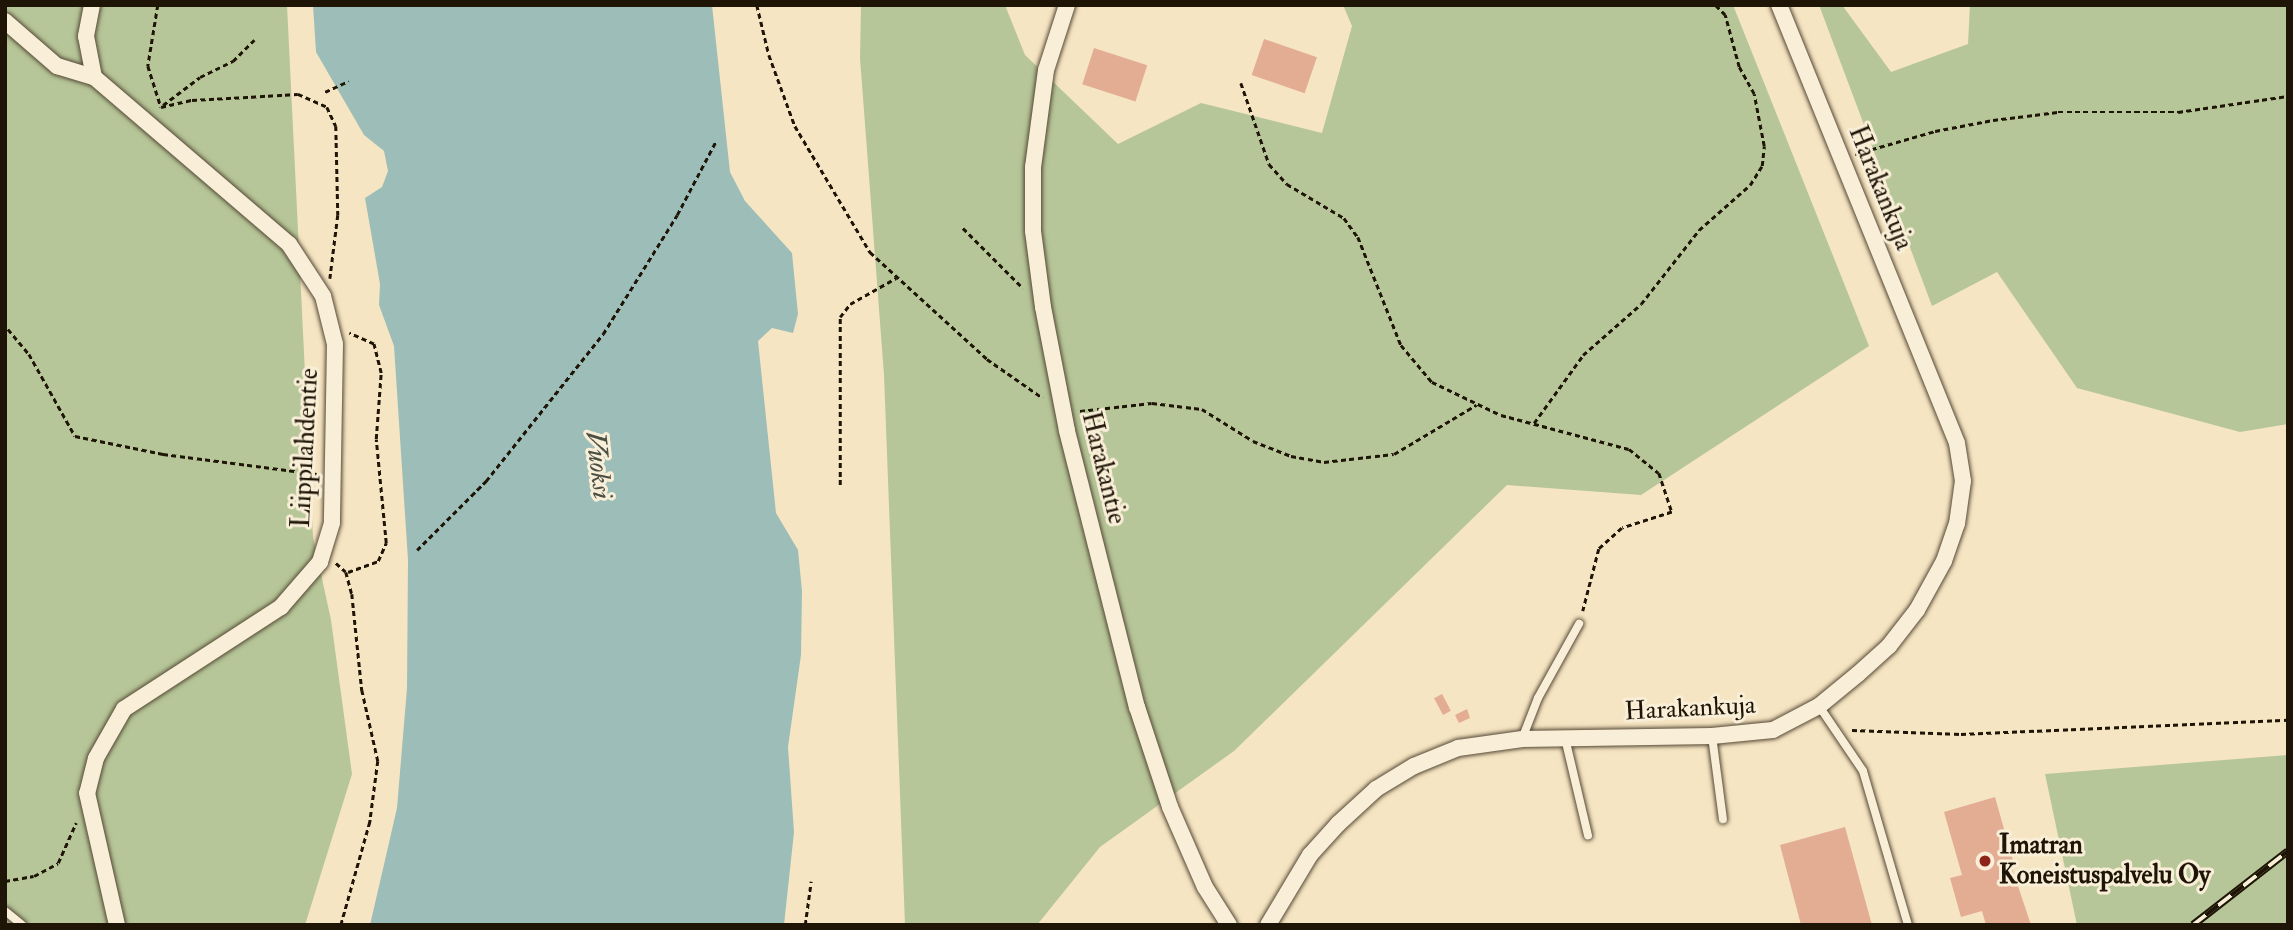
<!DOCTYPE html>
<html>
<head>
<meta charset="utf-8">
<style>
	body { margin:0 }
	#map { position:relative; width:2293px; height:930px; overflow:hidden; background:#f6e5c2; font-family:"IM FELL Double Pica",serif }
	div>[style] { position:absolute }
	.green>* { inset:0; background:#b6c698 }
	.water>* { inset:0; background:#9dbeb8 }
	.building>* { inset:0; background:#e3ad94; transform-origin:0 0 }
	.path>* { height:2.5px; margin-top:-1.25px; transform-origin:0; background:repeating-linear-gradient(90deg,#1f1507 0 5px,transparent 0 8.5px) }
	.roads { filter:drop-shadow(0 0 2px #554936) drop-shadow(0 0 2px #554936) }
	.lane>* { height:8px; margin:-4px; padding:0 4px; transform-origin:4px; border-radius:4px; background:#f9eed7 }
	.street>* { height:16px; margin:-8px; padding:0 8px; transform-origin:8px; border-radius:8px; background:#f9eed7 }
	.rail>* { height:8px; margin-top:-4px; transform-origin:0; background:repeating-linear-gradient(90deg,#f9eed7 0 16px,#1f1507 0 32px); box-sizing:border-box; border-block:2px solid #1f1507 }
	.dots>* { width:19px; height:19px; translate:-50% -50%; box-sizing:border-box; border:4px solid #f9eed7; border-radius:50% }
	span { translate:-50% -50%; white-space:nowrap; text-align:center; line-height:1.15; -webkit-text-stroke:6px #f9eed7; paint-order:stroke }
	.street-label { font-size:26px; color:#1f1507 }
	.poi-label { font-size:26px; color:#1f1507; font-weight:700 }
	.left { translate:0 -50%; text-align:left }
	.water-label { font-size:28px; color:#4b5045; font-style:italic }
	.frame { position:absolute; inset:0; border:7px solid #1f1507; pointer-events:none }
</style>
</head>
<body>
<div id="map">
	<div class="green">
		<div style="clip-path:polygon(5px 5px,287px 5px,313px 537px,331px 620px,352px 774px,305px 925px,5px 925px)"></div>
		<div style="clip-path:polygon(861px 5px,1005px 5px,1025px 55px,1118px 144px,1201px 103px,1322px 133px,1352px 26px,1343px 5px,1733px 5px,1869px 346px,1641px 495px,1507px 485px,1234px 751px,1100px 847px,1037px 925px,905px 925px,884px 375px,860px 58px)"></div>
		<div style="clip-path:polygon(1819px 5px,1842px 5px,1891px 72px,1968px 44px,1970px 5px,2288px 5px,2288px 424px,2240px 432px,2077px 388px,1997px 272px,1932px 306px)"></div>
		<div style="clip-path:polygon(2288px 755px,2288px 925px,2077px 925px,2045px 774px)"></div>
	</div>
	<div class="water">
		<div style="clip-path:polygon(313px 5px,712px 5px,730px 172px,745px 201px,792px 253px,798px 314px,793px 333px,772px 328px,758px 341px,776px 513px,798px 550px,802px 591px,801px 655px,788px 747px,794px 832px,784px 925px,370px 925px,397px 808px,407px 688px,408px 560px,394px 346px,379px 305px,380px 284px,365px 198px,382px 187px,388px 171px,384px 151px,364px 135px,316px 52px)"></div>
	</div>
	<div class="building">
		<div style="left:1264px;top:39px;width:56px;height:38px;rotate:19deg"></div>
		<div style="left:1094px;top:48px;width:56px;height:38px;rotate:18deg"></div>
		<div style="left:1442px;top:694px;width:19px;height:9px;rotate:62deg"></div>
		<div style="clip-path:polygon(1467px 709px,1470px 718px,1459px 723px,1455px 715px)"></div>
		<div style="clip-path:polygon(1995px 797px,2013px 861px,2010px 862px,2031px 925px,1986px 925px,1982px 911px,1961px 917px,1950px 878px,1962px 875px,1944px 812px)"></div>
		<div style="clip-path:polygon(1845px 827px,1872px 925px,1801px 925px,1780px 845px)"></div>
	</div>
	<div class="path">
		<div style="left:158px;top:5px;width:62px;rotate:99.3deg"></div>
		<div style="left:148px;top:66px;width:43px;rotate:72.4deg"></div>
		<div style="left:161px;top:107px;width:32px;rotate:-13deg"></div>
		<div style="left:192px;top:100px;width:106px;rotate:-3.2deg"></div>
		<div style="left:298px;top:94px;width:32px;rotate:24deg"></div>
		<div style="left:327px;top:107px;width:21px;rotate:65deg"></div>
		<div style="left:336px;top:126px;width:89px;rotate:88.7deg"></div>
		<div style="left:338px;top:215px;width:64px;rotate:97.1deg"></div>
		<div style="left:757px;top:5px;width:51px;rotate:76.5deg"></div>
		<div style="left:769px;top:55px;width:76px;rotate:69.9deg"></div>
		<div style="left:795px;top:126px;width:147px;rotate:59.2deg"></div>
		<div style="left:870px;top:252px;width:159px;rotate:42.4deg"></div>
		<div style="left:987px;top:359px;width:68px;rotate:34.9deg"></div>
		<div style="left:1241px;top:83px;width:86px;rotate:70.9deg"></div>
		<div style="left:1269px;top:164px;width:27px;rotate:48deg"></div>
		<div style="left:1287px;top:184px;width:66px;rotate:30.8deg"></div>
		<div style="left:1344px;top:218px;width:24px;rotate:54deg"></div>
		<div style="left:1358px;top:237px;width:116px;rotate:68.3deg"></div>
		<div style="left:1401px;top:345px;width:48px;rotate:50deg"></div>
		<div style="left:1432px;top:382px;width:76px;rotate:25.6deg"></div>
		<div style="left:1501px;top:415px;width:132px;rotate:14.9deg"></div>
		<div style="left:1629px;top:449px;width:38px;rotate:39deg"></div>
		<div style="left:1659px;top:473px;width:41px;rotate:71.6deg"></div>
		<div style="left:1672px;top:512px;width:52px;rotate:162.3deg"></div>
		<div style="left:1622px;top:528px;width:31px;rotate:138deg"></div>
		<div style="left:1599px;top:549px;width:64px;rotate:104.5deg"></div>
		<div style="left:325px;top:92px;width:26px;rotate:-25deg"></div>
		<div style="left:163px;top:105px;width:46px;rotate:-37.1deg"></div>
		<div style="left:200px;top:77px;width:37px;rotate:-26deg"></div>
		<div style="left:233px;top:61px;width:30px;rotate:-45deg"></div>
		<div style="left:1855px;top:154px;width:83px;rotate:-16deg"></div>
		<div style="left:1935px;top:131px;width:59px;rotate:-10.7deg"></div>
		<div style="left:1993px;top:120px;width:65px;rotate:-7deg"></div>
		<div style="left:2058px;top:112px;width:120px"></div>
		<div style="left:2178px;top:112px;width:111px;rotate:-8.3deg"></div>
		<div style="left:963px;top:228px;width:85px;rotate:45deg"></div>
		<div style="left:8px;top:329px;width:33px;rotate:50deg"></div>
		<div style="left:29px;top:354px;width:94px;rotate:60.7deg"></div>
		<div style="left:75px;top:436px;width:90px;rotate:11.6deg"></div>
		<div style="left:163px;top:454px;width:155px;rotate:7.4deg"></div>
		<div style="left:1080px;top:411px;width:72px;rotate:-6.3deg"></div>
		<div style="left:1152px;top:403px;width:50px;rotate:6.8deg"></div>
		<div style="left:1202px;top:409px;width:60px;rotate:32.1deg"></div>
		<div style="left:1253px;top:441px;width:41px;rotate:21.5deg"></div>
		<div style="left:1291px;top:456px;width:34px;rotate:10deg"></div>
		<div style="left:1324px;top:462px;width:70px;rotate:-6.5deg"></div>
		<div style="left:1394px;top:454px;width:96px;rotate:-30.9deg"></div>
		<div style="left:1534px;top:423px;width:84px;rotate:-54.2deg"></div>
		<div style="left:1583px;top:355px;width:77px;rotate:-41.3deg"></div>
		<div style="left:1641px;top:304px;width:94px;rotate:-51.9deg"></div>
		<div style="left:1699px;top:230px;width:68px;rotate:-41.4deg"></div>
		<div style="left:1750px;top:185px;width:22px;rotate:-58deg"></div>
		<div style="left:1762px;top:166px;width:20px;rotate:-84deg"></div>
		<div style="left:1764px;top:146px;width:53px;rotate:-100.9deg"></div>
		<div style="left:1754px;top:94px;width:31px;rotate:-119deg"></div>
		<div style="left:1739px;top:67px;width:54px;rotate:-105.1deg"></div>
		<div style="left:1725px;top:15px;width:14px;rotate:-135deg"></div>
		<div style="left:840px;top:485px;width:168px;rotate:-90deg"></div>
		<div style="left:840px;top:317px;width:16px;rotate:-52deg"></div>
		<div style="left:850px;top:304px;width:53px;rotate:-29.5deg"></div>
		<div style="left:417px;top:550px;width:98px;rotate:-45deg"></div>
		<div style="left:486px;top:481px;width:188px;rotate:-51.5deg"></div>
		<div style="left:603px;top:334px;width:140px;rotate:-58.1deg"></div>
		<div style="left:677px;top:215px;width:84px;rotate:-62.2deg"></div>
		<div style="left:336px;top:563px;width:13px;rotate:42deg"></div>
		<div style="left:346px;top:572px;width:23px;rotate:75deg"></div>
		<div style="left:352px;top:594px;width:97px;rotate:84.1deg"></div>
		<div style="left:362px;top:690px;width:73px;rotate:77.3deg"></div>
		<div style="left:378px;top:761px;width:62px;rotate:97.5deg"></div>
		<div style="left:370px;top:822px;width:107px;rotate:105.7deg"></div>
		<div style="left:348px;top:572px;width:32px;rotate:-20deg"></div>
		<div style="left:378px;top:561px;width:20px;rotate:-66deg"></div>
		<div style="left:386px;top:543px;width:104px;rotate:-95.5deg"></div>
		<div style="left:376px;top:439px;width:66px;rotate:-85.7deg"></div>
		<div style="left:381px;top:373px;width:30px;rotate:-104deg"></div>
		<div style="left:374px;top:344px;width:27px;rotate:-156deg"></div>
		<div style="left:1852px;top:730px;width:109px;rotate:2.1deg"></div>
		<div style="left:1961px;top:734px;width:327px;rotate:-2.5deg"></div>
		<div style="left:5px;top:881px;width:29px;rotate:-10deg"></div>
		<div style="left:34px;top:876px;width:27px;rotate:-28deg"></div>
		<div style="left:58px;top:863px;width:44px;rotate:-65.8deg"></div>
		<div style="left:805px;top:925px;width:44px;rotate:-82.2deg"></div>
	</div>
	<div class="roads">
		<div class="lane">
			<div style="left:1819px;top:706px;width:78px;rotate:55.9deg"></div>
			<div style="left:1863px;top:771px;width:160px;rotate:73.7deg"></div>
			<div style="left:1712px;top:736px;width:84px;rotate:82.5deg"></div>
			<div style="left:1565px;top:738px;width:100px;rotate:76.7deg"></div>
			<div style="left:1522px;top:739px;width:44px;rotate:-68.7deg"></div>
			<div style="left:1538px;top:698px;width:85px;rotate:-61deg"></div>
			<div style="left:5px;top:911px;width:22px;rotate:39deg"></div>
		</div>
		<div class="street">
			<div style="left:92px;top:5px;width:32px;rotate:101deg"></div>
			<div style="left:86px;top:36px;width:42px;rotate:79deg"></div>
			<div style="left:94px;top:77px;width:257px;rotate:40.6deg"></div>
			<div style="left:289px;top:244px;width:62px;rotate:56.8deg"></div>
			<div style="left:323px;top:296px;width:49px;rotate:76deg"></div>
			<div style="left:335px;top:344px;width:179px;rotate:91deg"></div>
			<div style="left:332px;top:523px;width:41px;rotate:107.1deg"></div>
			<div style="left:320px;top:562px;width:60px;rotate:130.9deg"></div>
			<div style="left:281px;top:607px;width:187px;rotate:147deg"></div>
			<div style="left:124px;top:709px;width:56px;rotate:119.7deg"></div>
			<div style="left:96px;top:758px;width:36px;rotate:104deg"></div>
			<div style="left:87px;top:793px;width:135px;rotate:77.2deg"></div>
			<div style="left:1067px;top:5px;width:68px;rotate:107.9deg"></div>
			<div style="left:1046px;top:70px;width:98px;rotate:97.6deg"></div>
			<div style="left:1033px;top:167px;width:64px;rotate:90deg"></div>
			<div style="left:1033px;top:231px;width:77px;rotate:82.5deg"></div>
			<div style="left:1043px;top:307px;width:126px;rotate:79deg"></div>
			<div style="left:1067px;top:431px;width:285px;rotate:75.8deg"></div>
			<div style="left:1137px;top:707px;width:105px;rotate:71.7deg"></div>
			<div style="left:1170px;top:807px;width:87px;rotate:66.4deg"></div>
			<div style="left:1205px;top:887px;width:45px;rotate:57.7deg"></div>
			<div style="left:5px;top:21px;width:69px;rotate:40.9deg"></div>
			<div style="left:57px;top:66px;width:39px;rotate:17deg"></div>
			<div style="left:1268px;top:925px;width:82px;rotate:-59deg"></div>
			<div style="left:1310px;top:855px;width:42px;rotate:-47.9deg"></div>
			<div style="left:1338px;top:824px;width:52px;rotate:-42.6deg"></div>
			<div style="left:1376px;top:789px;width:44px;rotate:-31.2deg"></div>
			<div style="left:1414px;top:766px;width:48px;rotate:-22.2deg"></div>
			<div style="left:1458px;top:748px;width:65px;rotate:-8deg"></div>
			<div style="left:1522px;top:739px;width:190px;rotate:-0.9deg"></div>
			<div style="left:1712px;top:736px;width:61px;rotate:-5.6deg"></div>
			<div style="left:1773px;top:730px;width:52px;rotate:-27.6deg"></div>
			<div style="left:1819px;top:706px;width:50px;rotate:-39.4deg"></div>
			<div style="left:1858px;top:674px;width:42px;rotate:-42.1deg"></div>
			<div style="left:1889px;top:646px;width:46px;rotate:-52.1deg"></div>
			<div style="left:1917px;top:610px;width:56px;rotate:-61.1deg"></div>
			<div style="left:1944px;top:561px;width:39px;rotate:-71deg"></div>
			<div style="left:1957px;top:524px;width:43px;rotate:-82.1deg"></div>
			<div style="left:1963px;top:481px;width:38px;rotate:-99deg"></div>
			<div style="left:1957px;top:443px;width:473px;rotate:-112.1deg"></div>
		</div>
	</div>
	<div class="rail">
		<div style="left:2193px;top:925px;width:120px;rotate:-37.9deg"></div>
	</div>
	<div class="dots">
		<div style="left:1985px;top:861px;background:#8f2418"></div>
	</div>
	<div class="street-label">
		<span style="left:1880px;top:188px;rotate:68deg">Harakankuja</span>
		<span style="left:306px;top:448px;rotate:-87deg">Liippilahdentie</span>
		<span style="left:1103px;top:468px;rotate:76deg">Harakantie</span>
		<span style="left:1690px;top:709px;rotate:-3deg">Harakankuja</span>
	</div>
	<div class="poi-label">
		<span class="left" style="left:1999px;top:861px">Imatran<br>Koneistuspalvelu Oy</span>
	</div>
	<div class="water-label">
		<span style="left:598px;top:465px;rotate:83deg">Vuoksi</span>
	</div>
	<div class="frame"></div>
</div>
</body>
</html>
